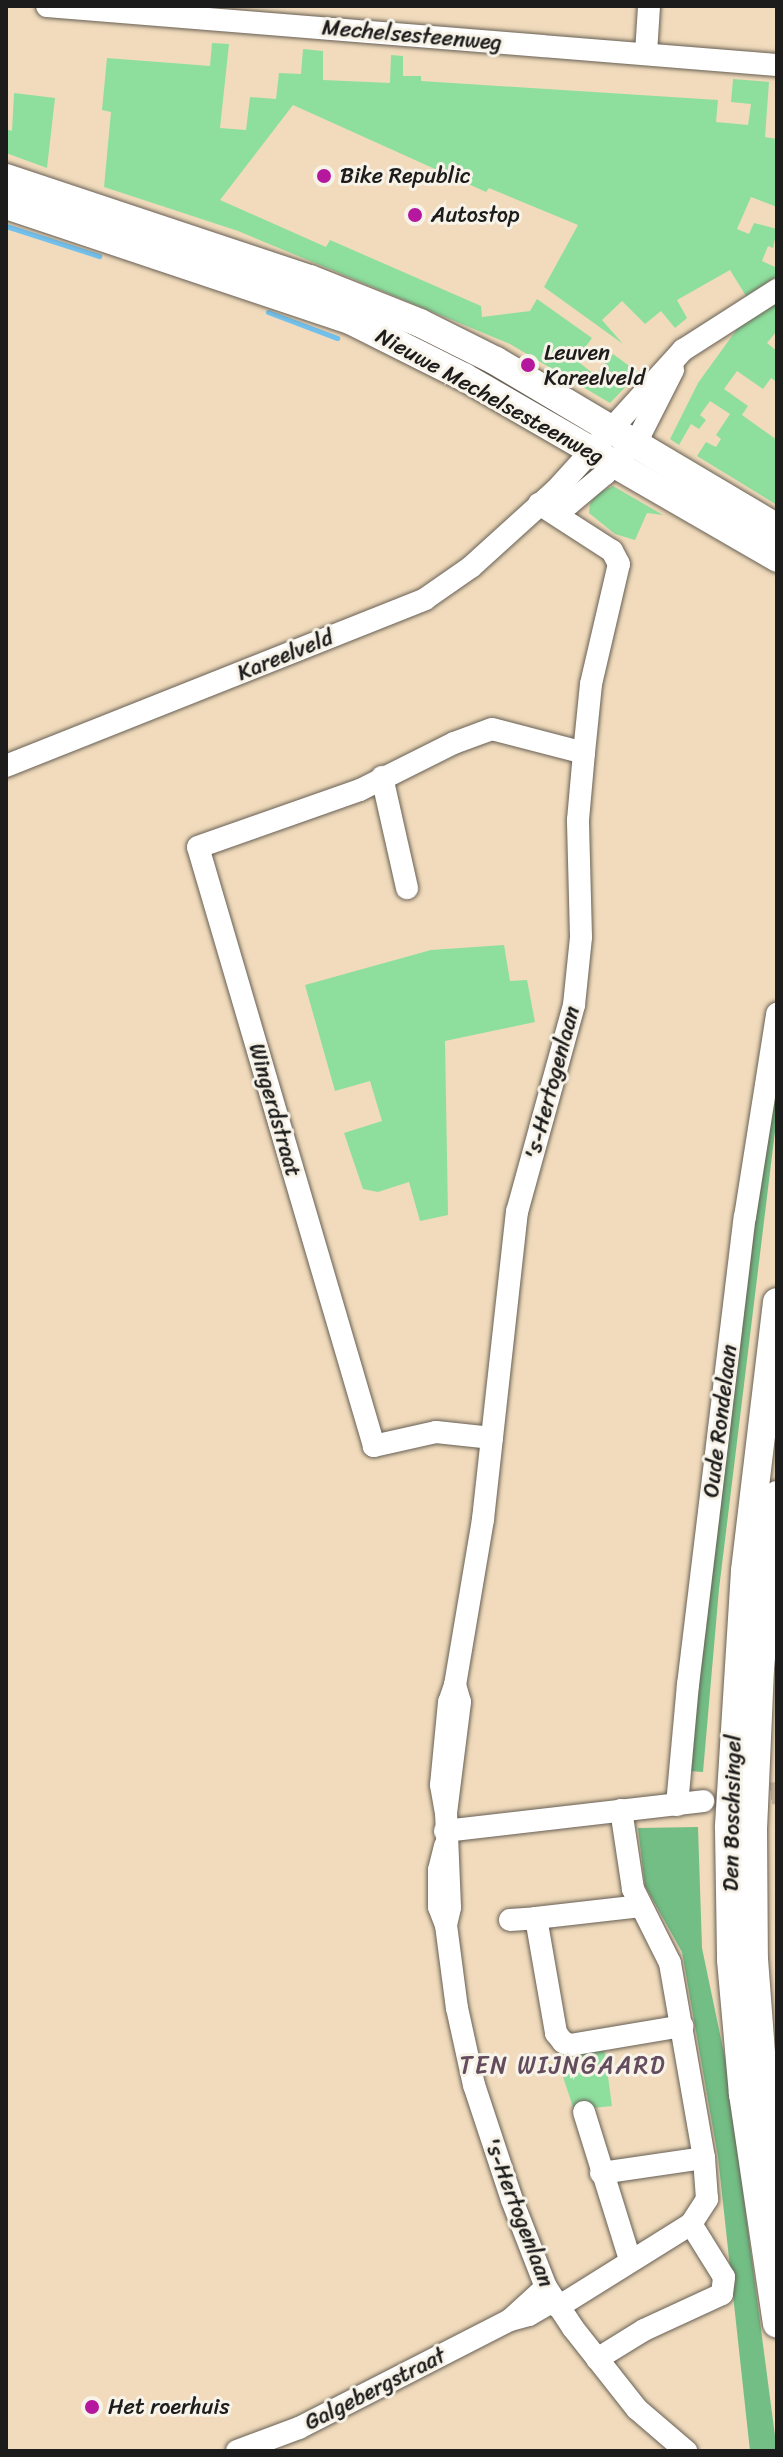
<!DOCTYPE html>
<html>
<head>
<meta charset="utf-8">
<style>
	body { margin:0 }
	#map { position:relative; width:783px; height:2457px; overflow:hidden; background:#f1dbbc; font-family:Sriracha,sans-serif }
	div>[style] { position:absolute }
	.green>* { inset:0; background:#8edf9e }
	.forest>* { inset:0; background:#72be85 }
	.stream>* { height:5px; margin:-2.5px; padding:0 2.5px; transform-origin:2.5px; border-radius:2.5px; background:#72c1ed }
	.minor-tunnel>* { height:22px; margin-top:-11px; transform-origin:0; background:repeating-linear-gradient(90deg,#c6b59c 0 22px,transparent 0 33px) }
	.roads { filter:drop-shadow(0 0 2px #675f54) drop-shadow(0 0 2px #675f54) }
	.minor>* { height:22px; margin:-11px; padding:0 11px; transform-origin:11px; border-radius:11px; background:#fff }
	.major>* { height:28px; margin:-14px; padding:0 14px; transform-origin:14px; border-radius:14px; background:#fff }
	.dots>* { width:22px; height:22px; translate:-50% -50%; box-sizing:border-box; border:4px solid #f7f3e8; border-radius:50% }
	span { translate:-50% -50%; white-space:nowrap; text-align:center; line-height:1.15; -webkit-text-stroke:6px #f7f3e8; paint-order:stroke }
	.street-label { font-size:22px; color:#1c1c1c }
	.poi-label { font-size:22px; color:#1c1c1c }
	.left { translate:0 -50%; text-align:left }
	.neighbourhood-label { font-size:24px; color:#634c5d; letter-spacing:2px }
	.frame { position:absolute; inset:0; border:8px solid #1c1c1c; pointer-events:none }
</style>
</head>
<body>
<div id="map">
	<div class="green">
		<div style="clip-path:polygon(212px 43px,229px 44px,220px 128px,246px 130px,250px 97px,276px 99px,279px 73px,301px 74px,303px 49px,323px 51px,323px 80px,390px 83px,391px 55px,403px 56px,403px 76px,421px 76px,421px 81px,718px 100px,716px 122px,748px 125px,751px 104px,731px 102px,733px 79px,769px 82px,765px 137px,777px 139px,777px 207px,751px 197px,737px 229px,749px 234px,754px 223px,777px 229px,773px 248px,768px 246px,762px 261px,777px 268px,777px 276px,746px 296px,730px 270px,677px 300px,687px 318px,675px 328px,661px 311px,645px 324px,622px 301px,602px 320px,623px 344px,544px 287px,578px 225px,489px 188px,486px 192px,293px 105px,220px 200px,326px 247px,330px 240px,481px 306px,482px 317px,530px 311px,537px 299px,592px 338px,576px 360px,595px 375px,613px 354px,639px 373px,610px 403px,510px 344px,238px 231px,104px 187px,111px 112px,102px 110px,107px 58px,210px 66px)"></div>
		<div style="clip-path:polygon(14px 93px,55px 98px,47px 168px,6px 153px,6px 129px,12px 131px)"></div>
		<div style="clip-path:polygon(777px 303px,777px 331px,767px 343px,777px 351px,777px 382px,771px 378px,763px 389px,737px 371px,724px 389px,748px 406px,742px 415px,777px 440px,777px 505px,697px 456px,706px 442px,716px 447px,721px 439px,716px 435px,730px 414px,710px 401px,700px 415px,706px 420px,699px 429px,691px 424px,679px 445px,670px 439px,698px 383px,737px 329px)"></div>
		<div style="clip-path:polygon(613px 486px,663px 515px,647px 513px,635px 540px,615px 534px,589px 513px,590px 503px,600px 492px)"></div>
		<div style="clip-path:polygon(504px 945px,510px 981px,527px 980px,535px 1022px,445px 1041px,448px 1215px,420px 1221px,409px 1182px,378px 1192px,363px 1189px,344px 1133px,382px 1121px,370px 1081px,335px 1091px,305px 985px,431px 950px)"></div>
		<div style="clip-path:polygon(604px 2047px,612px 2106px,574px 2110px,556px 2056px)"></div>
	</div>
	<div class="forest">
		<div style="clip-path:polygon(777px 1067px,777px 1115px,719px 1589px,703px 1772px,690px 1771px,691px 1710px,760px 1136px)"></div>
		<div style="clip-path:polygon(698px 1827px,702px 1948px,726px 2063px,777px 2451px,750px 2451px,718px 2157px,682px 1952px,645px 1886px,638px 1828px)"></div>
	</div>
	<div class="stream">
		<div style="left:6px;top:226px;width:98px;rotate:17.9deg"></div>
		<div style="left:268px;top:312px;width:74px;rotate:20.6deg"></div>
	</div>
	<div class="minor-tunnel">
		<div style="left:738px;top:1797px;width:39px;rotate:-6deg"></div>
	</div>
	<div class="roads">
		<div class="minor">
			<div style="left:47px;top:6px;width:732px;rotate:4.62deg"></div>
			<div style="left:646px;top:53px;width:47px;rotate:-86.3deg"></div>
			<div style="left:540px;top:504px;width:29px"></div>
			<div style="left:569px;top:504px;width:47px;rotate:-39.8deg"></div>
			<div style="left:605px;top:474px;width:55px;rotate:-48.7deg"></div>
			<div style="left:641px;top:433px;width:71px;rotate:-63.1deg"></div>
			<div style="left:6px;top:766px;width:451px;rotate:-21.7deg"></div>
			<div style="left:425px;top:599px;width:56px;rotate:-34.8deg"></div>
			<div style="left:471px;top:567px;width:115px;rotate:-42.2deg"></div>
			<div style="left:556px;top:490px;width:189px;rotate:-47.8deg"></div>
			<div style="left:683px;top:350px;width:112px;rotate:-32.6deg"></div>
			<div style="left:382px;top:777px;width:114px;rotate:77.3deg"></div>
			<div style="left:492px;top:1438px;width:56px;rotate:-173.9deg"></div>
			<div style="left:436px;top:1432px;width:64px;rotate:167.3deg"></div>
			<div style="left:374px;top:1446px;width:624px;rotate:-106.37deg"></div>
			<div style="left:198px;top:847px;width:172px;rotate:-19.4deg"></div>
			<div style="left:360px;top:790px;width:105px;rotate:-26.6deg"></div>
			<div style="left:454px;top:743px;width:40px;rotate:-20.2deg"></div>
			<div style="left:492px;top:729px;width:95px;rotate:14.6deg"></div>
			<div style="left:455px;top:1685px;width:168px;rotate:-80.4deg"></div>
			<div style="left:483px;top:1519px;width:309px;rotate:-83.7deg"></div>
			<div style="left:517px;top:1212px;width:215px;rotate:-74.6deg"></div>
			<div style="left:574px;top:1005px;width:68px;rotate:-84.1deg"></div>
			<div style="left:581px;top:937px;width:117px;rotate:-91.5deg"></div>
			<div style="left:578px;top:820px;width:67px;rotate:-84.9deg"></div>
			<div style="left:584px;top:753px;width:69px;rotate:-84.2deg"></div>
			<div style="left:591px;top:684px;width:123px;rotate:-76.9deg"></div>
			<div style="left:619px;top:564px;width:15px;rotate:-118deg"></div>
			<div style="left:612px;top:551px;width:87px;rotate:-147.2deg"></div>
			<div style="left:677px;top:1805px;width:121px;rotate:-84.8deg"></div>
			<div style="left:688px;top:1685px;width:471px;rotate:-83.1deg"></div>
			<div style="left:745px;top:1217px;width:206px;rotate:-81deg"></div>
			<div style="left:445px;top:1831px;width:260px;rotate:-6.6deg"></div>
			<div style="left:445px;top:1846px;width:25px;rotate:104deg"></div>
			<div style="left:439px;top:1870px;width:37px;rotate:90deg"></div>
			<div style="left:439px;top:1907px;width:19px;rotate:69deg"></div>
			<div style="left:446px;top:1925px;width:18px;rotate:-77deg"></div>
			<div style="left:450px;top:1907px;width:94px;rotate:-92.4deg"></div>
			<div style="left:446px;top:1813px;width:112px;rotate:-82.8deg"></div>
			<div style="left:460px;top:1702px;width:18px;rotate:-106deg"></div>
			<div style="left:455px;top:1685px;width:18px;rotate:109deg"></div>
			<div style="left:449px;top:1702px;width:83px;rotate:95.5deg"></div>
			<div style="left:441px;top:1785px;width:28px;rotate:80deg"></div>
			<div style="left:641px;top:1906px;width:106px;rotate:173.5deg"></div>
			<div style="left:536px;top:1918px;width:117px;rotate:80.1deg"></div>
			<div style="left:556px;top:2033px;width:11px;rotate:52deg"></div>
			<div style="left:563px;top:2042px;width:8px;rotate:23deg"></div>
			<div style="left:570px;top:2045px;width:114px;rotate:-9.6deg"></div>
			<div style="left:510px;top:1920px;width:26px;rotate:-4deg"></div>
			<div style="left:446px;top:1925px;width:84px;rotate:82.5deg"></div>
			<div style="left:457px;top:2008px;width:79px;rotate:77.6deg"></div>
			<div style="left:474px;top:2085px;width:121px;rotate:71.7deg"></div>
			<div style="left:512px;top:2200px;width:93px;rotate:68.7deg"></div>
			<div style="left:546px;top:2287px;width:49px;rotate:56.6deg"></div>
			<div style="left:573px;top:2328px;width:103px;rotate:51.7deg"></div>
			<div style="left:637px;top:2409px;width:65px;rotate:40.6deg"></div>
			<div style="left:584px;top:2112px;width:155px;rotate:72.7deg"></div>
			<div style="left:601px;top:2173px;width:104px;rotate:-8.3deg"></div>
			<div style="left:546px;top:2287px;width:49px;rotate:137.5deg"></div>
			<div style="left:510px;top:2320px;width:20px;rotate:-15deg"></div>
			<div style="left:529px;top:2315px;width:28px;rotate:-30deg"></div>
			<div style="left:558px;top:2307px;width:157px;rotate:-32deg"></div>
			<div style="left:691px;top:2224px;width:30px;rotate:-57deg"></div>
			<div style="left:707px;top:2199px;width:41px;rotate:-94.2deg"></div>
			<div style="left:704px;top:2158px;width:198px;rotate:-99.9deg"></div>
			<div style="left:670px;top:1963px;width:83px;rotate:-116.6deg"></div>
			<div style="left:633px;top:1889px;width:80px;rotate:-98.6deg"></div>
			<div style="left:597px;top:2359px;width:55px;rotate:-31.7deg"></div>
			<div style="left:644px;top:2330px;width:86px;rotate:-24.8deg"></div>
			<div style="left:722px;top:2294px;width:17px;rotate:-83deg"></div>
			<div style="left:724px;top:2277px;width:62px;rotate:-121.9deg"></div>
			<div style="left:237px;top:2451px;width:66px;rotate:-20.4deg"></div>
			<div style="left:299px;top:2428px;width:237px;rotate:-27.1deg"></div>
		</div>
		<div class="major">
			<div style="left:6px;top:178px;width:320px;rotate:18.4deg"></div>
			<div style="left:310px;top:279px;width:118px;rotate:21.8deg"></div>
			<div style="left:420px;top:323px;width:85px;rotate:26.6deg"></div>
			<div style="left:496px;top:361px;width:327px;rotate:30.7deg"></div>
			<div style="left:6px;top:205px;width:365px;rotate:18.5deg"></div>
			<div style="left:352px;top:321px;width:125px;rotate:26.6deg"></div>
			<div style="left:464px;top:377px;width:362px;rotate:30deg"></div>
			<div style="left:777px;top:1302px;width:271px;rotate:96.8deg"></div>
			<div style="left:745px;top:1571px;width:257px;rotate:93.6deg"></div>
			<div style="left:729px;top:1828px;width:132px;rotate:89.1deg"></div>
			<div style="left:731px;top:1960px;width:135px;rotate:84.9deg"></div>
			<div style="left:743px;top:2094px;width:232px;rotate:81.6deg"></div>
			<div style="left:777px;top:1495px;width:175px;rotate:95.6deg"></div>
			<div style="left:760px;top:1669px;width:159px;rotate:92.5deg"></div>
			<div style="left:753px;top:1828px;width:131px;rotate:89.6deg"></div>
			<div style="left:754px;top:1959px;width:134px;rotate:85.7deg"></div>
			<div style="left:764px;top:2093px;width:111px;rotate:83.3deg"></div>
		</div>
	</div>
	<div class="dots">
		<div style="left:324px;top:176px;background:#b5179e"></div>
		<div style="left:415px;top:215px;background:#b5179e"></div>
		<div style="left:528px;top:365px;background:#b5179e"></div>
		<div style="left:92px;top:2407px;background:#b5179e"></div>
	</div>
	<div class="street-label">
		<span style="left:412px;top:35px;rotate:5deg">Mechelsesteenweg</span>
		<span style="left:490px;top:396px;rotate:29deg">Nieuwe Mechelsesteenweg</span>
		<span style="left:285px;top:655px;rotate:-22deg">Kareelveld</span>
		<span style="left:552px;top:1083px;rotate:-75deg">'s-Hertogenlaan</span>
		<span style="left:275px;top:1110px;rotate:74deg">Wingerdstraat</span>
		<span style="left:720px;top:1421px;rotate:-83deg">Oude Rondelaan</span>
		<span style="left:732px;top:1813px;rotate:-89deg">Den Boschsingel</span>
		<span style="left:519px;top:2212px;rotate:69deg">'s-Hertogenlaan</span>
		<span style="left:375px;top:2389px;rotate:-27deg">Galgebergstraat</span>
	</div>
	<div class="poi-label">
		<span class="left" style="left:340px;top:176px">Bike Republic</span>
		<span class="left" style="left:431px;top:215px">Autostop</span>
		<span class="left" style="left:544px;top:365px">Leuven<br>Kareelveld</span>
		<span class="left" style="left:108px;top:2407px">Het roerhuis</span>
	</div>
	<div class="neighbourhood-label">
		<span style="left:563px;top:2066px">TEN WIJNGAARD</span>
	</div>
	<div class="frame"></div>
</div>
</body>
</html>
